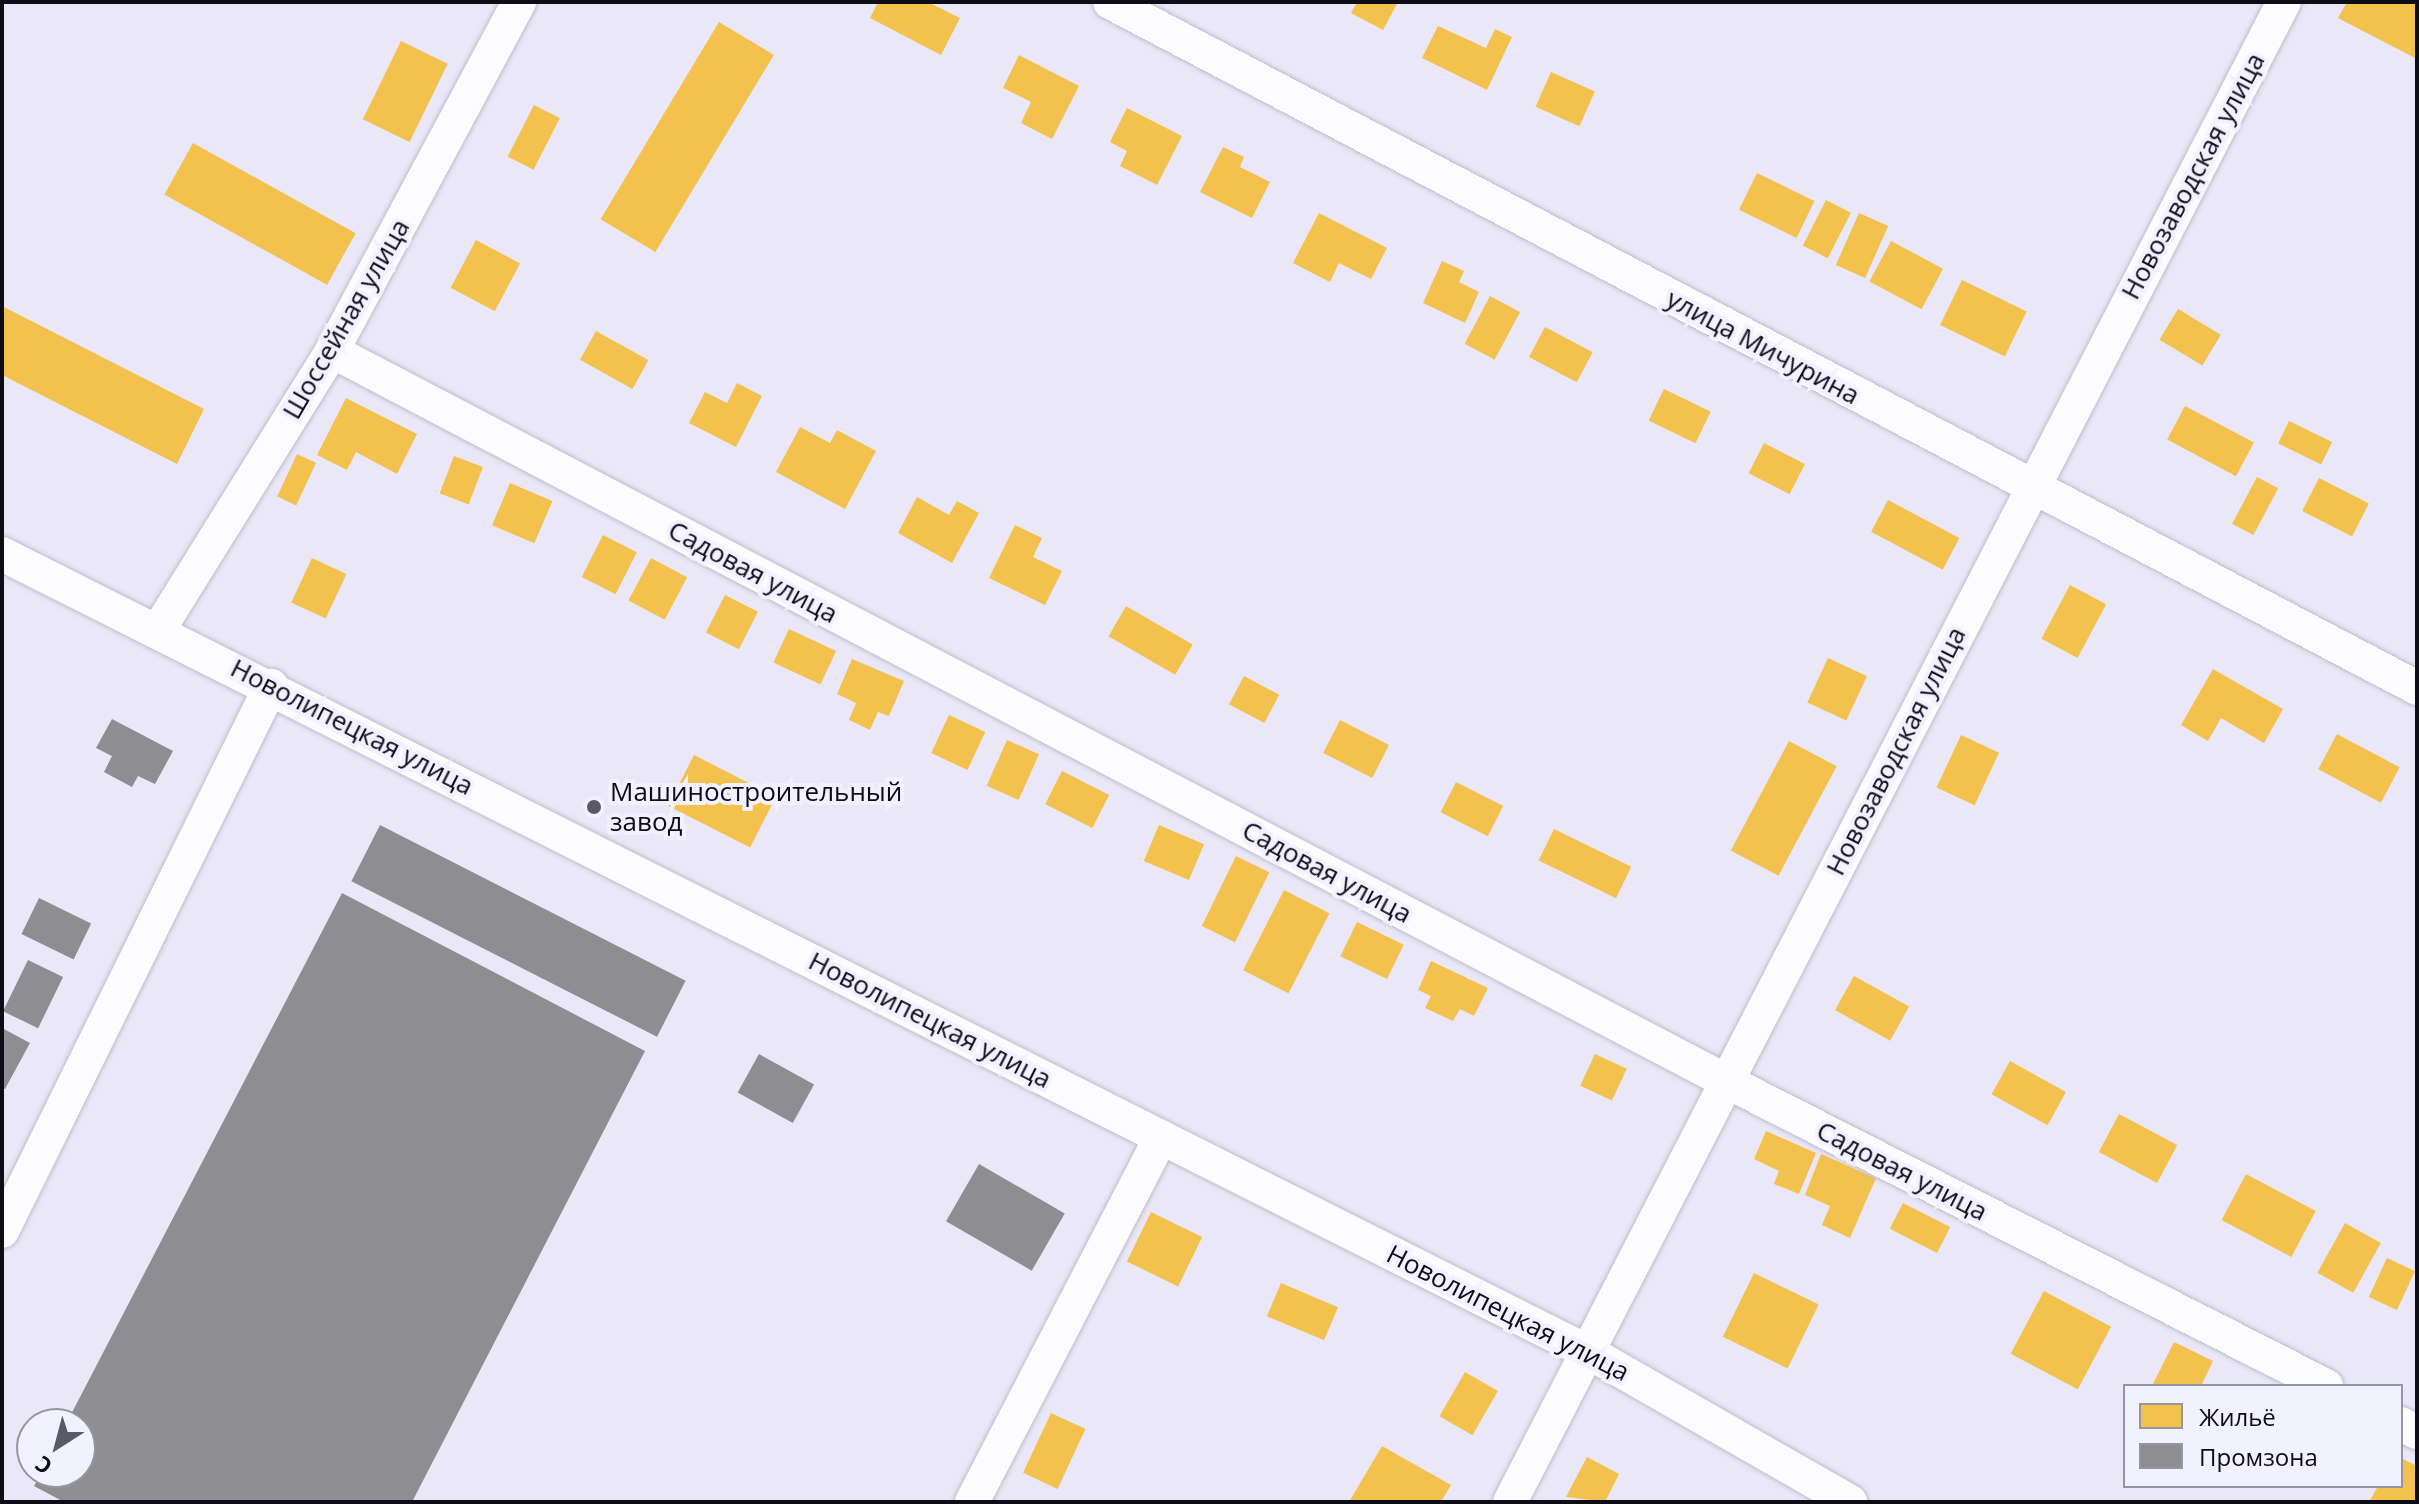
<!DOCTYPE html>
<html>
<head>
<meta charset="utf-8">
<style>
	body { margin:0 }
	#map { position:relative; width:2419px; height:1504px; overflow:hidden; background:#eae8f8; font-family:"Open Sans",sans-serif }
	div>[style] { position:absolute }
	.homes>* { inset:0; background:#f2c14e; transform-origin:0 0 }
	.industry>* { inset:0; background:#8d8d92; transform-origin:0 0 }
	.roads { filter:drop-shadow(0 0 2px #bfbdcb) drop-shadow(0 0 2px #bfbdcb) }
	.minor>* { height:34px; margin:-17px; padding:0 17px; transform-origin:17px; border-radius:17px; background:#fcfcfe }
	.dots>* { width:22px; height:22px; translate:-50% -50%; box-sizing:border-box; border:4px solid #f2f1ff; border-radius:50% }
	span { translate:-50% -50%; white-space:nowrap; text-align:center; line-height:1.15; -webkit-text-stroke:8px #f2f1ff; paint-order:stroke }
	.street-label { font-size:26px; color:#0d0c17 }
	.poi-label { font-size:26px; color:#0d0c17 }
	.left { translate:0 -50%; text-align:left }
	.frame { position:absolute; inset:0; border:4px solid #0d0c17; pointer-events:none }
	.legend { position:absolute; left:2123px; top:1384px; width:280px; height:104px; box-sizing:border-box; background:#f2f1ff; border:2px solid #9695a2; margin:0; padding:10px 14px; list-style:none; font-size:24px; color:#0d0c17 }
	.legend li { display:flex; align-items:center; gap:16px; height:40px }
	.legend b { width:40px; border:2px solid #9695a2 }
	.north { position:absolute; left:16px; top:1408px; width:80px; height:80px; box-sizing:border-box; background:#f2f1ff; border:2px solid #9695a2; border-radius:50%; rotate:216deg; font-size:22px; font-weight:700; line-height:32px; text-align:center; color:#0d0c17 }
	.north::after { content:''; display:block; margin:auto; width:28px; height:36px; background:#5a5966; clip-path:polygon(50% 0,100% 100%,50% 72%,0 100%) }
</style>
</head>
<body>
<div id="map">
	<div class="homes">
		<div style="clip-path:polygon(878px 2px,928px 2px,960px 18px,941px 55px,870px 18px)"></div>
		<div style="clip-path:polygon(1357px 2px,1398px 2px,1383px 30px,1351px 13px)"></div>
		<div style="clip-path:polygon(2347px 2px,2417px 2px,2417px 59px,2338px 18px)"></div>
		<div style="left:719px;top:22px;width:64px;height:230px;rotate:31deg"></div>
		<div style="clip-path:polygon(1438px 26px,1486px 48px,1495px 29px,1512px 37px,1487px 90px,1422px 58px)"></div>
		<div style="left:401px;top:41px;width:52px;height:87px;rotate:26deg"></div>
		<div style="clip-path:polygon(1019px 55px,1079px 86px,1052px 139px,1021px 123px,1031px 102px,1003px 88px)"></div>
		<div style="left:1551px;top:72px;width:48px;height:38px;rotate:24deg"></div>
		<div style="left:534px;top:105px;width:29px;height:58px;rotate:27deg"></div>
		<div style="clip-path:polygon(1127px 108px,1182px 136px,1157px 185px,1120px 166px,1127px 151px,1110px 142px)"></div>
		<div style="left:193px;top:143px;width:186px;height:59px;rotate:29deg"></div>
		<div style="clip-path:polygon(1223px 147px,1244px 157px,1240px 167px,1270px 182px,1252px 218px,1200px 192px)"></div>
		<div style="left:1757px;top:173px;width:64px;height:41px;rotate:26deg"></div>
		<div style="left:1826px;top:200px;width:28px;height:51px;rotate:27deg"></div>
		<div style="clip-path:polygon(1319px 213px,1387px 248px,1371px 279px,1339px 263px,1330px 282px,1293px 263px)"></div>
		<div style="left:1859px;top:213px;width:32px;height:57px;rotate:24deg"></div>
		<div style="left:476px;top:240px;width:50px;height:54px;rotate:28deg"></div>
		<div style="left:1891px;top:241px;width:59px;height:46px;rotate:28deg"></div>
		<div style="clip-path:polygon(1442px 261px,1464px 271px,1459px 282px,1479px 292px,1465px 323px,1423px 303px)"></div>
		<div style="left:1962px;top:280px;width:72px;height:50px;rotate:26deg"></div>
		<div style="left:1490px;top:296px;width:34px;height:54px;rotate:28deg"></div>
		<div style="clip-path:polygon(2px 306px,204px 409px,177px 464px,2px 375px)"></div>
		<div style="left:2178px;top:309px;width:50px;height:36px;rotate:31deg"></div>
		<div style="left:1545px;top:327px;width:54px;height:34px;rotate:28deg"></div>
		<div style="left:596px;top:331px;width:60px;height:33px;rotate:29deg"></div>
		<div style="clip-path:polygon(737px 383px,762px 396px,736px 447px,689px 423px,705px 392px,727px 403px)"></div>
		<div style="left:1664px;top:389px;width:52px;height:35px;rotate:26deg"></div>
		<div style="clip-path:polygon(346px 398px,417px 434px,397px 474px,356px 452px,347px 470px,317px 455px)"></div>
		<div style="left:2185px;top:406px;width:78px;height:38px;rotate:28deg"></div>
		<div style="left:2289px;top:421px;width:48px;height:25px;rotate:26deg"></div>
		<div style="clip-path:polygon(800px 427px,830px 443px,837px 430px,876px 451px,845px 509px,776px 472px)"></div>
		<div style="left:1764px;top:443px;width:46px;height:34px;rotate:27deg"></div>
		<div style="left:297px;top:454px;width:21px;height:47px;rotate:25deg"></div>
		<div style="left:454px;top:456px;width:31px;height:40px;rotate:21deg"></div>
		<div style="left:2257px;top:477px;width:24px;height:53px;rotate:28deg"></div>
		<div style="left:2319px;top:478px;width:56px;height:37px;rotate:27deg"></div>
		<div style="left:510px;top:483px;width:46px;height:46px;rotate:23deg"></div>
		<div style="clip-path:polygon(917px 497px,949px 515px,957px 501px,979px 513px,952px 563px,898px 533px)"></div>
		<div style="left:1888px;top:500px;width:81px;height:36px;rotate:28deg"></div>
		<div style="clip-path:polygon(1015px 525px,1042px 538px,1033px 557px,1062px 571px,1045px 605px,989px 578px)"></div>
		<div style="left:603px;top:535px;width:38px;height:47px;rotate:27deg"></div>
		<div style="left:312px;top:558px;width:38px;height:49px;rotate:25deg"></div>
		<div style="left:651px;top:558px;width:41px;height:48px;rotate:28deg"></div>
		<div style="left:2070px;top:585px;width:41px;height:61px;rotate:28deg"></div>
		<div style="left:725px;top:595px;width:37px;height:42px;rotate:27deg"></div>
		<div style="left:1126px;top:606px;width:77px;height:35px;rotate:30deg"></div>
		<div style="left:789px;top:629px;width:52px;height:37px;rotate:25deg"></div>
		<div style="left:1828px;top:658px;width:43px;height:49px;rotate:25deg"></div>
		<div style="clip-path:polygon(852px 659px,904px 681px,889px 716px,878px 712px,870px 730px,849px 720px,856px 703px,837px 694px)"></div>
		<div style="clip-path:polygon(2213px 669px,2283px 709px,2264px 743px,2221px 718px,2208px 741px,2181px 725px)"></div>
		<div style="left:1244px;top:676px;width:40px;height:32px;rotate:28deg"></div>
		<div style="left:949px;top:715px;width:40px;height:42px;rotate:25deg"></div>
		<div style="left:1340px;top:720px;width:55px;height:37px;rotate:27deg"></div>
		<div style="left:2337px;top:734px;width:71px;height:40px;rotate:28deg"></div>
		<div style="left:1961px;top:735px;width:42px;height:58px;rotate:25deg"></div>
		<div style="left:1007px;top:740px;width:35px;height:50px;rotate:24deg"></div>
		<div style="left:1789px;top:741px;width:54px;height:124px;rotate:28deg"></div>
		<div style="left:694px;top:755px;width:92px;height:57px;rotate:27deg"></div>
		<div style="left:1062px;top:771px;width:53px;height:37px;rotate:27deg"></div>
		<div style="left:1456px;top:782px;width:53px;height:34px;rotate:27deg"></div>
		<div style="left:1159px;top:825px;width:49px;height:39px;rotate:23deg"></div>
		<div style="left:1554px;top:829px;width:86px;height:35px;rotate:26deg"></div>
		<div style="left:1236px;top:856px;width:37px;height:78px;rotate:26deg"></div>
		<div style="left:1284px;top:890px;width:51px;height:90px;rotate:27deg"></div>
		<div style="left:1357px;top:922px;width:52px;height:38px;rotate:26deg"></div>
		<div style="clip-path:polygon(1431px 961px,1488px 988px,1474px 1016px,1460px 1009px,1453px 1021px,1425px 1008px,1431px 996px,1418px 990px)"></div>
		<div style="left:1854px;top:976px;width:63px;height:39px;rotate:29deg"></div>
		<div style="left:1595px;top:1054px;width:35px;height:35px;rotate:25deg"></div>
		<div style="left:2010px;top:1061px;width:64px;height:38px;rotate:29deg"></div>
		<div style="left:2119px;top:1114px;width:66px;height:43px;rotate:28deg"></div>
		<div style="clip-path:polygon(1766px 1131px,1816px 1153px,1799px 1194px,1774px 1184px,1779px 1171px,1754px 1159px)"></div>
		<div style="clip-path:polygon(1821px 1154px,1876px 1178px,1850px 1238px,1822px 1225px,1830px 1206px,1805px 1195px)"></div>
		<div style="left:2246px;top:1174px;width:79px;height:52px;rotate:28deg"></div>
		<div style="left:1903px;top:1203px;width:53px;height:29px;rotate:27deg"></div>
		<div style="left:1151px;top:1212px;width:57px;height:55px;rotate:26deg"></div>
		<div style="left:2345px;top:1223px;width:41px;height:57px;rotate:29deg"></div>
		<div style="left:2387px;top:1258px;width:31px;height:43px;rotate:25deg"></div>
		<div style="left:1754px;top:1273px;width:72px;height:71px;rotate:26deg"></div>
		<div style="left:1281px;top:1283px;width:62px;height:36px;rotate:23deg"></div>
		<div style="left:2044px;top:1291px;width:76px;height:71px;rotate:28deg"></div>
		<div style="clip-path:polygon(2174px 1342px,2213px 1361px,2201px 1386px,2152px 1386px)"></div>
		<div style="left:1465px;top:1372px;width:38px;height:51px;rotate:30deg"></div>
		<div style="left:1051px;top:1413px;width:38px;height:66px;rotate:25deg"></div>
		<div style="clip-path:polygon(1382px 1446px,1451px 1485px,1441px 1502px,1349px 1502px)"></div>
		<div style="clip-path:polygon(1587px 1457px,1619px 1474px,1605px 1502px,1566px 1497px)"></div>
		<div style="clip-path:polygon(2401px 1458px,2417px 1466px,2417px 1502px,2369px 1502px,2378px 1486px,2401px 1486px)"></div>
	</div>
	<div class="industry">
		<div style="clip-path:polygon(112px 719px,173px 751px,155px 784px,138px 776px,132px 787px,104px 772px,112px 756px,96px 748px)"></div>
		<div style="left:380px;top:825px;width:343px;height:63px;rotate:27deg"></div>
		<div style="clip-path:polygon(342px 893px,645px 1051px,412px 1502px,64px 1502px,34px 1486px,42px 1472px,80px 1472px,80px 1424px,66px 1424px)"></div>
		<div style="left:39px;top:898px;width:58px;height:40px;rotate:26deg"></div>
		<div style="left:28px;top:960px;width:39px;height:57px;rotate:26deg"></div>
		<div style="clip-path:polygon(2px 1028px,30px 1043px,5px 1089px,2px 1088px)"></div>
		<div style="left:759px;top:1054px;width:63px;height:44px;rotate:29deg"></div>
		<div style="left:979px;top:1164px;width:99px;height:66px;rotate:30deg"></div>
	</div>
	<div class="roads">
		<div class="minor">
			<div style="left:1110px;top:2px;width:1476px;rotate:27.69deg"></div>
			<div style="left:332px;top:351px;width:1576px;rotate:27.64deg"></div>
			<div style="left:1728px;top:1082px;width:671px;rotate:26.95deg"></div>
			<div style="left:2px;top:554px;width:1778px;rotate:26.71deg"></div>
			<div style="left:1590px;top:1353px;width:300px;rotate:29.8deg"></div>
			<div style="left:159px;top:629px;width:327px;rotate:-58.1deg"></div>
			<div style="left:332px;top:351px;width:396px;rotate:-61.8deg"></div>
			<div style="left:2px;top:1231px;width:608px;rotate:-63.73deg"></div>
			<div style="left:2401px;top:1424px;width:18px;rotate:27deg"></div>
			<div style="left:972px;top:1502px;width:411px;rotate:-62.6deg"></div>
			<div style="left:1510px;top:1502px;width:1688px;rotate:-62.71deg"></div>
		</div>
	</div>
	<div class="dots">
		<div style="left:594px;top:807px;background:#5a5966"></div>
	</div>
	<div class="street-label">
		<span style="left:2193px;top:176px;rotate:-62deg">Новозаводская улица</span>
		<span style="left:346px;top:319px;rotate:-60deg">Шоссейная улица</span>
		<span style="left:1763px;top:347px;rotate:28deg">улица Мичурина</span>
		<span style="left:753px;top:572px;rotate:28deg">Садовая улица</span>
		<span style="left:352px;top:727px;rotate:27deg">Новолипецкая улица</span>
		<span style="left:1896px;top:751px;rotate:-63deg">Новозаводская улица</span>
		<span style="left:1327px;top:872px;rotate:28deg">Садовая улица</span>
		<span style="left:930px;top:1020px;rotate:27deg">Новолипецкая улица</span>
		<span style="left:1902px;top:1171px;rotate:27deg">Садовая улица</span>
		<span style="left:1508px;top:1313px;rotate:27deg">Новолипецкая улица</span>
	</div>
	<div class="poi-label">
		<span class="left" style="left:610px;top:807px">Машиностроительный<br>завод</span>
	</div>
	<div class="frame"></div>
	<ul class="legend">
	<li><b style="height:22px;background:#f2c14e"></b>Жильё</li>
	<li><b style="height:22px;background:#8d8d92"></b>Промзона</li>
	</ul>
	<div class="north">С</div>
</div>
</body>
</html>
